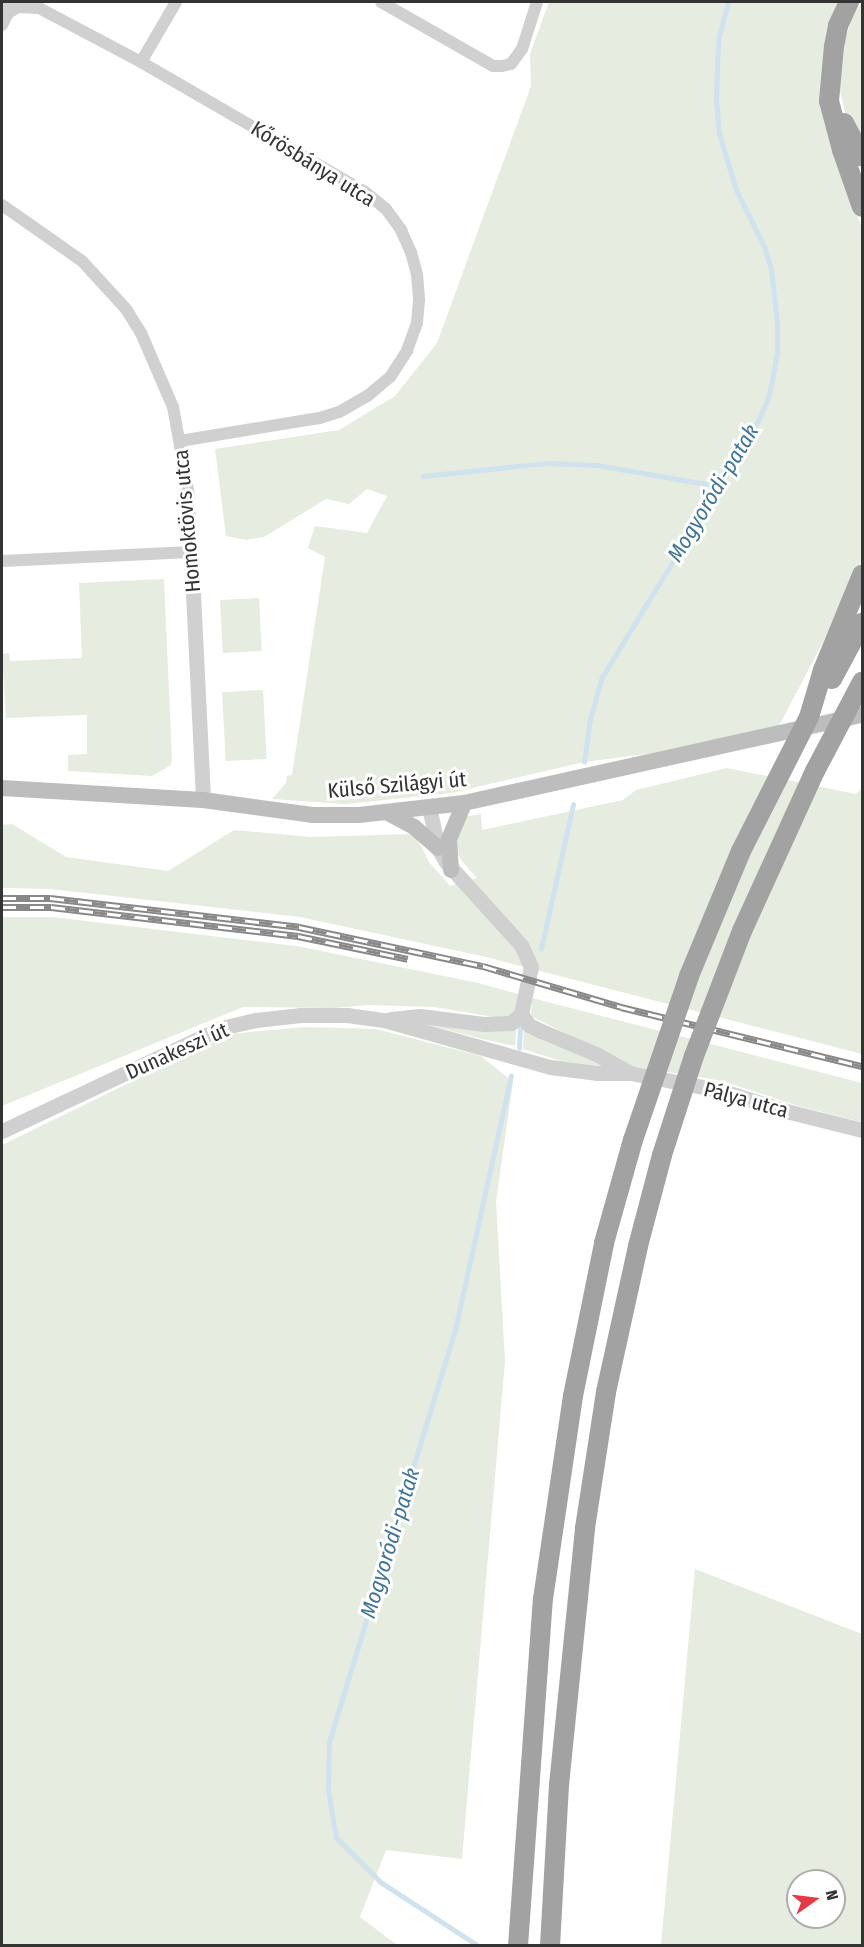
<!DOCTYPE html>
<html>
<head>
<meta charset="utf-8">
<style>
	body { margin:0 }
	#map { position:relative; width:864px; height:1947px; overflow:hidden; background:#fff; font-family:"Fira Sans Condensed",sans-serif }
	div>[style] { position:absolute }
	.green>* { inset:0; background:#e6ecdf; transform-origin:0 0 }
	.stream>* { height:4.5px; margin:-2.25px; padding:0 2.25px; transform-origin:2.25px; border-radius:2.25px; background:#cfe2ee }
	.minor>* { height:12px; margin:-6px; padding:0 6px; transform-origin:6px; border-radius:6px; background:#d0d0d0 }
	.tertiary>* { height:15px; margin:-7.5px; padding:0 7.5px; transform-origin:7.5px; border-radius:7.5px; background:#d0d0d0 }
	.secondary>* { height:16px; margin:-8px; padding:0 8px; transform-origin:8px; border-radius:8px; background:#bdbdbd }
	.trunk>* { height:20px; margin:-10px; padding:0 10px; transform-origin:10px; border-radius:10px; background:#a2a2a2 }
	.rail>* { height:7px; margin-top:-3.5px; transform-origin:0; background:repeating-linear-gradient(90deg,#fff 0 14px,#888 0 28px); box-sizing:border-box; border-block:2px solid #888 }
	.trunk-bridge>* { height:20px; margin:-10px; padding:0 10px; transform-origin:10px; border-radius:10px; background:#a2a2a2 }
	span { translate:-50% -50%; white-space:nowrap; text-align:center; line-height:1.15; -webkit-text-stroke:6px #fff; paint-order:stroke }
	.street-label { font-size:21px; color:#333 }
	.water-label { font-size:22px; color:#3f7597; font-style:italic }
	.frame { position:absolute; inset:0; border:3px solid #333; pointer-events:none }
	.north { position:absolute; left:786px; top:1869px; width:60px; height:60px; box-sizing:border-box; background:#fff; border:2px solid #adadad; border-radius:50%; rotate:76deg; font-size:16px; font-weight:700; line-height:24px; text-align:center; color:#333 }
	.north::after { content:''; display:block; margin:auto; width:21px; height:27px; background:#e63946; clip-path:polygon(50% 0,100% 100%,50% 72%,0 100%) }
</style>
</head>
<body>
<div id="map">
	<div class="green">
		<div style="clip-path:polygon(549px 2px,841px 2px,825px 42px,821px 92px,834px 148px,862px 228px,862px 558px,856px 579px,779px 726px,647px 754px,584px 762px,451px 793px,346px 804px,272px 799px,286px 783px,287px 776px,292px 775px,325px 557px,308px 548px,315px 526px,367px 533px,387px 496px,367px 489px,349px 504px,326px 499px,264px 537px,246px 540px,226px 536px,215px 449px,339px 430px,395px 396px,437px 343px,531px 86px,530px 54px)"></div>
		<div style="clip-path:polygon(862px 2px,862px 145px,845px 113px,840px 90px,840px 69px,843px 47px,851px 20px)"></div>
		<div style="clip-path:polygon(164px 579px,172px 759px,171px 765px,152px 776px,68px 771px,68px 755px,87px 754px,87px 715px,6px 718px,2px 654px,9px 653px,10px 661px,82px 658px,79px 583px)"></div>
		<div style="left:259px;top:598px;width:53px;height:39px;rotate:87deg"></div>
		<div style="left:263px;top:690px;width:69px;height:41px;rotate:87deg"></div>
		<div style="clip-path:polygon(727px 768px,856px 794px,862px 788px,862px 1054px,486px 957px,300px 917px,50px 889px,2px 888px,2px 825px,12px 824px,66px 857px,168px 871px,234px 830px,311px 837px,412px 834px,420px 844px,429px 862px,450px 886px,477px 878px,461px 860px,455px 847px,456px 834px,464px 817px,481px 814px,482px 830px,623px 800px,636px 790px)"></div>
		<div style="clip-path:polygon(2px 917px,52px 917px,297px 946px,478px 983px,522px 995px,518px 1009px,506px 1019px,434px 1007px,368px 1005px,334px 1008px,243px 1007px,2px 1106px)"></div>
		<div style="clip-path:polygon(532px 998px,862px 1083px,862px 1122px,798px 1106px,723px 1081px,630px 1066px,531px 1016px)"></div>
		<div style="clip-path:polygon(418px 1022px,517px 1025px,515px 1046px,482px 1039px)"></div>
		<div style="clip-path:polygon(524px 1026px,543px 1041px,615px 1068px,561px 1061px,523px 1049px)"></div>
		<div style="clip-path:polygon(304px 1027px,376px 1029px,481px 1056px,513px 1082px,496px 1201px,505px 1361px,462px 1859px,386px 1850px,360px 1917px,397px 1945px,2px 1945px,2px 1145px,229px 1034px)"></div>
		<div style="clip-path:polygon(evenodd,695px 1569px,862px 1634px,862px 1945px,661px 1945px,695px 1569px,798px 1881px,834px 1881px,834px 1917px,798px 1917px,798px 1881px)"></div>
	</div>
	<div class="stream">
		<div style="left:423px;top:476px;width:125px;rotate:-6deg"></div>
		<div style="left:547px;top:463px;width:50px;rotate:2.3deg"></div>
		<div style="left:597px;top:465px;width:122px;rotate:9.9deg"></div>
		<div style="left:584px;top:762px;width:43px;rotate:-82.1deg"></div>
		<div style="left:590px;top:719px;width:44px;rotate:-74.1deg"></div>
		<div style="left:602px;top:677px;width:291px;rotate:-58.5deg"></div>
		<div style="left:754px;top:429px;width:31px;rotate:-65deg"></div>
		<div style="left:767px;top:401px;width:21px;rotate:-76deg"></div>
		<div style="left:772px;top:381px;width:29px;rotate:-80deg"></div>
		<div style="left:777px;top:352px;width:30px;rotate:-90deg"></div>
		<div style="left:777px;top:322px;width:52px;rotate:-96.6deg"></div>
		<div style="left:771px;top:270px;width:22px;rotate:-106deg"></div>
		<div style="left:765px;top:249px;width:66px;rotate:-116.2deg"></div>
		<div style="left:736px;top:190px;width:59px;rotate:-106.9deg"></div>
		<div style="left:719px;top:134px;width:35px;rotate:-95deg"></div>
		<div style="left:716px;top:99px;width:37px;rotate:-88deg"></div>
		<div style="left:717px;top:62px;width:26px;rotate:-86deg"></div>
		<div style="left:719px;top:36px;width:35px;rotate:-75deg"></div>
		<div style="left:541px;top:949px;width:148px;rotate:-77.5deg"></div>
		<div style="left:519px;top:1048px;width:22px;rotate:-87deg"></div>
		<div style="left:478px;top:1946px;width:117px;rotate:-146.9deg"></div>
		<div style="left:380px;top:1882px;width:62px;rotate:-135deg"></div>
		<div style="left:336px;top:1838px;width:49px;rotate:-99.5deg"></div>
		<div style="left:328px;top:1790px;width:48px;rotate:-88.8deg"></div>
		<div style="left:329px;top:1742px;width:431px;rotate:-73deg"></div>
		<div style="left:455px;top:1330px;width:260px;rotate:-77.6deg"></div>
	</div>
	<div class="minor">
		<div style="left:381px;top:2px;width:129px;rotate:29.7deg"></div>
		<div style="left:493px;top:66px;width:9px"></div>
		<div style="left:502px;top:66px;width:9px;rotate:-13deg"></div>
		<div style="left:511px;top:64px;width:19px;rotate:-54deg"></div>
		<div style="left:522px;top:49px;width:49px;rotate:-72.3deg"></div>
		<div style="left:8px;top:13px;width:12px;rotate:-31deg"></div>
		<div style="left:18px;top:7px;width:21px;rotate:3deg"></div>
		<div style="left:39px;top:8px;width:115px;rotate:27.9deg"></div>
		<div style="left:141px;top:62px;width:259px;rotate:30.1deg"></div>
		<div style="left:365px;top:192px;width:27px;rotate:39deg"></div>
		<div style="left:386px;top:209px;width:26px;rotate:54deg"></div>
		<div style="left:401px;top:230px;width:24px;rotate:66deg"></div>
		<div style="left:411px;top:252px;width:24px;rotate:75deg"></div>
		<div style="left:417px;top:275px;width:25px;rotate:85deg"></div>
		<div style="left:419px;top:300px;width:23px;rotate:95deg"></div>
		<div style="left:417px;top:323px;width:30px;rotate:110deg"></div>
		<div style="left:407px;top:351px;width:31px;rotate:123deg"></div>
		<div style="left:390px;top:377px;width:30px;rotate:140deg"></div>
		<div style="left:367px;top:396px;width:32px;rotate:150deg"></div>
		<div style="left:339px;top:412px;width:21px;rotate:163deg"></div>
		<div style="left:319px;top:418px;width:141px;rotate:170.6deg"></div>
		<div style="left:2px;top:25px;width:13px;rotate:-63deg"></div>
		<div style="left:8px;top:13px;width:11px;rotate:-85deg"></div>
		<div style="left:141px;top:62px;width:69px;rotate:-59.7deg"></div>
		<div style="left:2px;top:205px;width:98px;rotate:35deg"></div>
		<div style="left:82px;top:261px;width:65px;rotate:47.5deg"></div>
		<div style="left:126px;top:309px;width:28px;rotate:58deg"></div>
		<div style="left:141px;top:333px;width:81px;rotate:66.6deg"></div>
		<div style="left:173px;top:407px;width:89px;rotate:79.7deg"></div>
		<div style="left:189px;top:495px;width:57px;rotate:88deg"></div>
		<div style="left:191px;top:552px;width:189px;rotate:177.3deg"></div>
	</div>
	<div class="tertiary">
		<div style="left:191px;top:552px;width:248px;rotate:87.2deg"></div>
		<div style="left:521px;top:1014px;width:14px;rotate:54deg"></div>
		<div style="left:529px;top:1025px;width:13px;rotate:27deg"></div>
		<div style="left:541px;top:1031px;width:60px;rotate:22.7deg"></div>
		<div style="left:596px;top:1054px;width:37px;rotate:29deg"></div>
		<div style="left:391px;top:1019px;width:29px;rotate:-6deg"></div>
		<div style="left:420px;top:1016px;width:64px;rotate:7.1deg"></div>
		<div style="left:484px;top:1024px;width:27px;rotate:-2deg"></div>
		<div style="left:511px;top:1023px;width:13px;rotate:-42deg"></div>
		<div style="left:521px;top:1014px;width:48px;rotate:-78deg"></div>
		<div style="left:531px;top:967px;width:24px;rotate:-114deg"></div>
		<div style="left:521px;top:945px;width:112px;rotate:-132.1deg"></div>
		<div style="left:446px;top:862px;width:16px;rotate:-120deg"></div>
		<div style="left:438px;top:848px;width:42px;rotate:-102.4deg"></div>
		<div style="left:2px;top:1131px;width:242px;rotate:-25.2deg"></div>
		<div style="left:221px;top:1028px;width:36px;rotate:-13deg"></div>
		<div style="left:256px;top:1020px;width:45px;rotate:-6.3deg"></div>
		<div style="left:301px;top:1015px;width:46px"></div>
		<div style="left:347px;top:1015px;width:37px;rotate:8deg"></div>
		<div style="left:384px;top:1020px;width:173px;rotate:15.8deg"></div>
		<div style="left:550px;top:1067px;width:48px;rotate:7.1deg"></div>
		<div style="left:598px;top:1073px;width:32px"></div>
		<div style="left:630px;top:1073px;width:91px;rotate:10.8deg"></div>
		<div style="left:719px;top:1090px;width:74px;rotate:17.2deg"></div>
		<div style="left:790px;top:1112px;width:74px;rotate:14deg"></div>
	</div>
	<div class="secondary">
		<div style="left:2px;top:788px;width:201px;rotate:3.4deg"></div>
		<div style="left:203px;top:800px;width:110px;rotate:7.8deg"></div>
		<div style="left:312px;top:815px;width:47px"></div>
		<div style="left:359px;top:815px;width:106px;rotate:-6.5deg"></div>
		<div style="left:464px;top:803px;width:408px;rotate:-12.5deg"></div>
		<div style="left:386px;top:812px;width:32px;rotate:28deg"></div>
		<div style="left:414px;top:827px;width:32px;rotate:41deg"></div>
		<div style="left:451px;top:870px;width:31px;rotate:-94deg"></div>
		<div style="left:449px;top:839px;width:39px;rotate:-67deg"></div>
	</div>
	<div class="trunk">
		<div style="left:849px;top:2px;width:26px;rotate:115deg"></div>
		<div style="left:838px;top:26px;width:20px;rotate:101deg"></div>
		<div style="left:834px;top:46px;width:55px;rotate:95.2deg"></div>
		<div style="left:829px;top:101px;width:51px;rotate:75.1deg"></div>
		<div style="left:842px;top:150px;width:60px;rotate:70.7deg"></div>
		<div style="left:844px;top:123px;width:38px;rotate:62deg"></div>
		<div style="left:832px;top:679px;width:64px;rotate:-61.8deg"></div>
		<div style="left:809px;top:717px;width:49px;rotate:-73.4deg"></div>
		<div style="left:823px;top:670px;width:103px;rotate:-67.7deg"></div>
		<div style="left:518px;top:1946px;width:348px;rotate:-85.9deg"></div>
		<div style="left:543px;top:1599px;width:205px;rotate:-81.6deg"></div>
		<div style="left:573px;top:1396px;width:156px;rotate:-78.5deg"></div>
		<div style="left:550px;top:1946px;width:161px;rotate:-86.8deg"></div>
		<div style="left:559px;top:1785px;width:258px;rotate:-84.2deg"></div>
		<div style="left:585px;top:1528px;width:138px;rotate:-81.2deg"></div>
		<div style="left:606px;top:1392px;width:149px;rotate:-77.6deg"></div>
	</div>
	<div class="rail">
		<div style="left:2px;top:898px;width:48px"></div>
		<div style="left:50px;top:898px;width:251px;rotate:6.6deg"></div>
		<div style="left:299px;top:927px;width:188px;rotate:12deg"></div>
		<div style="left:483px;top:966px;width:144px;rotate:16.5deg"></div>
		<div style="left:621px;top:1007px;width:248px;rotate:13.8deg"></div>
		<div style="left:2px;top:907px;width:49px"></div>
		<div style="left:51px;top:907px;width:249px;rotate:6.7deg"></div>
		<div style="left:298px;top:936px;width:112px;rotate:11.8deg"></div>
	</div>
	<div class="trunk-bridge">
		<div style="left:604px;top:1243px;width:107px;rotate:-74.3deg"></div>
		<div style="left:633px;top:1140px;width:173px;rotate:-71.1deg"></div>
		<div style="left:689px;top:976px;width:135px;rotate:-67.4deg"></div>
		<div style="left:741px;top:851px;width:150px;rotate:-63.1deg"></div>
		<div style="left:638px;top:1246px;width:94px;rotate:-75.2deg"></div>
		<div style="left:662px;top:1155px;width:104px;rotate:-72.1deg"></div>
		<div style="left:694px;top:1056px;width:134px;rotate:-69deg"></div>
		<div style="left:742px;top:931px;width:176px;rotate:-65.5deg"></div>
		<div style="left:815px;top:771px;width:101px;rotate:-62.2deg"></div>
	</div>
	<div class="street-label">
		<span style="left:313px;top:164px;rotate:32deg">Kőrösbánya utca</span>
		<span style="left:187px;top:521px;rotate:-95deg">Homoktövis utca</span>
		<span style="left:397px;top:785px;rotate:-5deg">Külső Szilágyi út</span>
		<span style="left:177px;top:1051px;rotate:-24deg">Dunakeszi út</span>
		<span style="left:746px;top:1100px;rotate:15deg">Pálya utca</span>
	</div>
	<div class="water-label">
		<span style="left:713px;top:493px;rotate:-59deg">Mogyoródi-patak</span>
		<span style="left:390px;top:1543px;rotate:-73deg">Mogyoródi-patak</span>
	</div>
	<div class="frame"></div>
	<div class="north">N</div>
</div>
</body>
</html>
